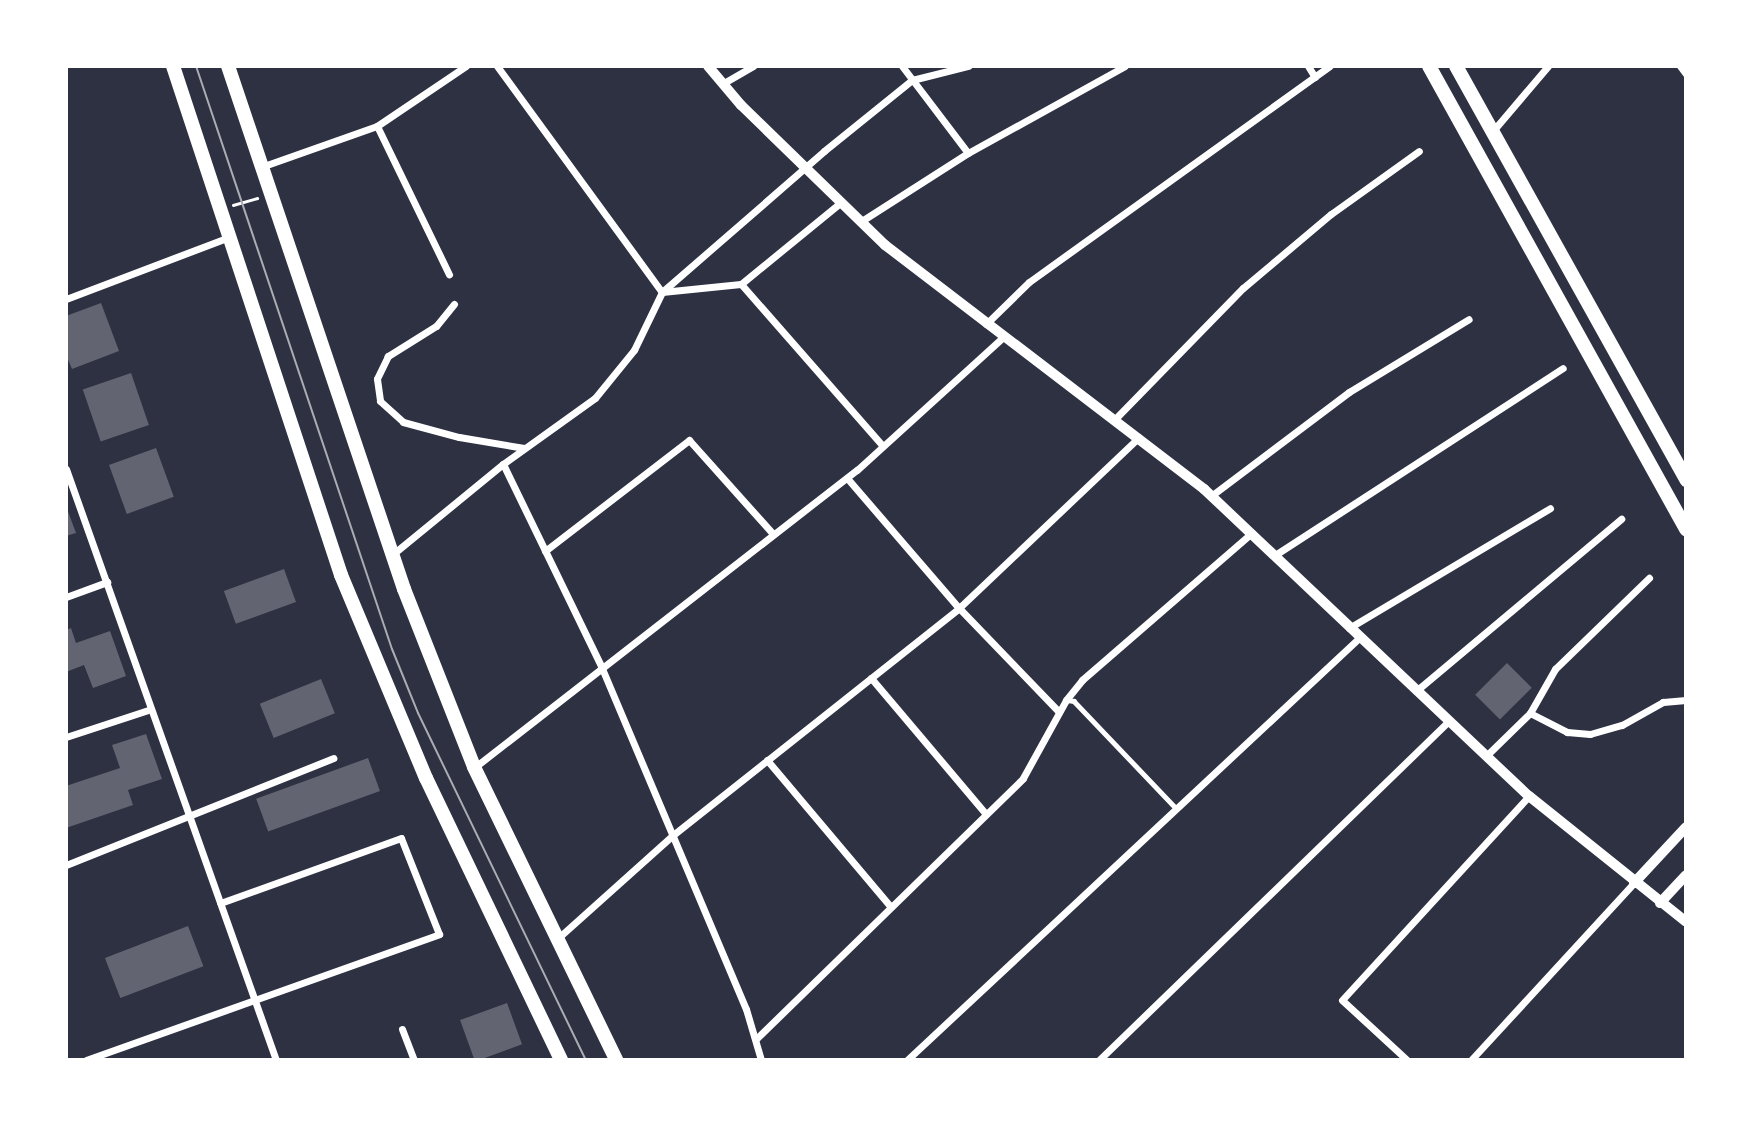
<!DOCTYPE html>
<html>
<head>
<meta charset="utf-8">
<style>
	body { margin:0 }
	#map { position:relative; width:1752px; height:1126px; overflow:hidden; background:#2d3142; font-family:"Asap Condensed",sans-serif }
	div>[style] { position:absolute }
	.building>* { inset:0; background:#626471; transform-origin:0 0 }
	.path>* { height:2.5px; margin:-1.25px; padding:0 1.25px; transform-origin:1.25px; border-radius:1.25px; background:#fff }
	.service>* { height:4.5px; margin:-2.25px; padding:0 2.25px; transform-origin:2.25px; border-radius:2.25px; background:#fff }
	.minor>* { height:7px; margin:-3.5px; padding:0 3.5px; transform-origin:3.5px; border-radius:3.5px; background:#fff }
	.tertiary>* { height:10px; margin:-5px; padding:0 5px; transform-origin:5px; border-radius:5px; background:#fff }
	.primary>* { height:14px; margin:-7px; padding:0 7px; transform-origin:7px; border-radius:7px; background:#fff }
	.tram>* { height:2px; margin:-1px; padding:0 1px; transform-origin:1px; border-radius:1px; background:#abadb3 }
	span { translate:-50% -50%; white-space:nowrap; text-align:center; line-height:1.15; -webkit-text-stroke:6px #fff; paint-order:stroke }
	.frame { position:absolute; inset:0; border:68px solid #fff; pointer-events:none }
</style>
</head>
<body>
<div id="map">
	<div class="building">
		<div style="clip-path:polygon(101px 303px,119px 351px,72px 369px,66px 355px,66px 316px)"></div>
		<div style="left:131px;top:373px;width:55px;height:51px;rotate:71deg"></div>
		<div style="left:156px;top:448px;width:52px;height:50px;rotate:70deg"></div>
		<div style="clip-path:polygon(66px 506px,76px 533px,66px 536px)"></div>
		<div style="left:284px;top:569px;width:35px;height:64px;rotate:70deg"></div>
		<div style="clip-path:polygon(71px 628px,76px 643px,110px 631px,126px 676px,93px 688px,84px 665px,66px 672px,66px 630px)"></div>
		<div style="left:1507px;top:663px;width:35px;height:45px;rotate:45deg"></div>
		<div style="left:321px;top:679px;width:37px;height:66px;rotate:68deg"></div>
		<div style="clip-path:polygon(146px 734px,162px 779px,128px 790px,133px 805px,66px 828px,66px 786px,120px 768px,112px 745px)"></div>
		<div style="left:368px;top:758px;width:35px;height:119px;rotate:70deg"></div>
		<div style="left:188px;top:926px;width:43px;height:89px;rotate:69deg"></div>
		<div style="left:507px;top:1003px;width:44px;height:50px;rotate:70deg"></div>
	</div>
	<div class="path">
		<div style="left:233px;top:205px;width:25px;rotate:-16deg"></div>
	</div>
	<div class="service">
		<div style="left:1067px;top:700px;width:7px;rotate:8deg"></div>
		<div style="left:1074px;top:701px;width:146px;rotate:46.4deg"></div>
	</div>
	<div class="minor">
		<div style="left:497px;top:66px;width:280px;rotate:53.9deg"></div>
		<div style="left:662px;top:292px;width:79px;rotate:-5.8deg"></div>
		<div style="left:741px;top:284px;width:128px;rotate:-39.3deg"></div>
		<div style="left:902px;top:66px;width:109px;rotate:52.8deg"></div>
		<div style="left:1308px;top:66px;width:13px;rotate:58deg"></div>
		<div style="left:1680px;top:66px;width:10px;rotate:53deg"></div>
		<div style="left:722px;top:84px;width:36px;rotate:-30deg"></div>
		<div style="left:377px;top:126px;width:165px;rotate:64.1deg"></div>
		<div style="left:1492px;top:132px;width:87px;rotate:-49.7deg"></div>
		<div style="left:261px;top:167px;width:123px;rotate:-19.5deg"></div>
		<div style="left:377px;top:126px;width:107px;rotate:-34deg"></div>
		<div style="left:860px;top:222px;width:128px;rotate:-32.6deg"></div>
		<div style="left:968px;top:153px;width:179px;rotate:-29deg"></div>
		<div style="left:741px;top:284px;width:215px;rotate:48.8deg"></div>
		<div style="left:66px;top:299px;width:174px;rotate:-20.8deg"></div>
		<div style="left:454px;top:304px;width:28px;rotate:129deg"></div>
		<div style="left:436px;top:326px;width:57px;rotate:148deg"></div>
		<div style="left:388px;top:356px;width:25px;rotate:116deg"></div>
		<div style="left:377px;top:379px;width:22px;rotate:82deg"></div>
		<div style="left:380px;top:401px;width:31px;rotate:42deg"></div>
		<div style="left:403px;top:422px;width:58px;rotate:15deg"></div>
		<div style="left:459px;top:437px;width:66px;rotate:9.6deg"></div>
		<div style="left:986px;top:324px;width:60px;rotate:-44.3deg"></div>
		<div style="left:1029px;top:282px;width:370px;rotate:-35.7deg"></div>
		<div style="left:1115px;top:419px;width:183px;rotate:-45.7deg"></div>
		<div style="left:1243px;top:288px;width:115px;rotate:-40.1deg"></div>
		<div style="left:1331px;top:214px;width:108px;rotate:-35.6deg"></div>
		<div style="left:503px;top:464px;width:225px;rotate:64.1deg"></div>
		<div style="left:601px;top:666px;width:372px;rotate:67.1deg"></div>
		<div style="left:746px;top:1009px;width:53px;rotate:73.6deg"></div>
		<div style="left:66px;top:469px;width:627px;rotate:70.44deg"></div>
		<div style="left:847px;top:478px;width:172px;rotate:49.3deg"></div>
		<div style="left:959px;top:608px;width:144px;rotate:46.1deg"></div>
		<div style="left:1211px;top:496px;width:173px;rotate:-37deg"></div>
		<div style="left:1349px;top:392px;width:140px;rotate:-31.3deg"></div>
		<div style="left:545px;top:551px;width:182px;rotate:-37.6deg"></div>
		<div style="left:689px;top:440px;width:126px;rotate:48.2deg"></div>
		<div style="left:393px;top:554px;width:142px;rotate:-39.3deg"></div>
		<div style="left:503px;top:464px;width:113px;rotate:-35.7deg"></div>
		<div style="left:595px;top:398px;width:62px;rotate:-50.9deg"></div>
		<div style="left:634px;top:350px;width:64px;rotate:-64.2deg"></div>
		<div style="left:662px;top:292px;width:215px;rotate:-41deg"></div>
		<div style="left:824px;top:151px;width:113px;rotate:-38.9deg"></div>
		<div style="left:912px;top:80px;width:58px;rotate:-14deg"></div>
		<div style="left:1275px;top:555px;width:343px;rotate:-33deg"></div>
		<div style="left:66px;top:597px;width:44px;rotate:-20.1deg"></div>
		<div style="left:1349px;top:628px;width:234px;rotate:-30.8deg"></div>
		<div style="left:871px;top:678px;width:178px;rotate:49.8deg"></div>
		<div style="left:1416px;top:691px;width:268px;rotate:-40deg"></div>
		<div style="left:1530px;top:713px;width:42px;rotate:27.2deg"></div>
		<div style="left:1567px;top:732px;width:23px;rotate:5deg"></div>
		<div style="left:1590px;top:734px;width:33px;rotate:-16deg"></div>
		<div style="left:1622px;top:725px;width:47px;rotate:-29.3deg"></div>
		<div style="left:1663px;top:702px;width:23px;rotate:-5deg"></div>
		<div style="left:66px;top:737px;width:89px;rotate:-18.2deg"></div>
		<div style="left:1486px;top:756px;width:62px;rotate:-44.3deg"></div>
		<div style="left:1530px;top:713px;width:51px;rotate:-60.4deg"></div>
		<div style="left:1555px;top:669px;width:131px;rotate:-44.1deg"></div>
		<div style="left:767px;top:760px;width:192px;rotate:49.9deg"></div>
		<div style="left:475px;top:767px;width:484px;rotate:-37.9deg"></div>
		<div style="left:857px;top:470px;width:196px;rotate:-42.3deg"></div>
		<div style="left:66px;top:865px;width:288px;rotate:-21.8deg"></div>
		<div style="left:557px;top:939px;width:156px;rotate:-41.9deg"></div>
		<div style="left:673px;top:835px;width:365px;rotate:-38.4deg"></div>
		<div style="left:959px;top:608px;width:248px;rotate:-43.5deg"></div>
		<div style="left:402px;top:1029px;width:33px;rotate:69deg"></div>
		<div style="left:756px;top:1039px;width:373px;rotate:-44.3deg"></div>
		<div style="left:1023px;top:778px;width:89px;rotate:-61.1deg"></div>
		<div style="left:1066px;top:700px;width:26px;rotate:-51deg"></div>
		<div style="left:1082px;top:680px;width:225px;rotate:-40.9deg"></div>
		<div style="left:86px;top:1060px;width:375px;rotate:-19.6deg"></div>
		<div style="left:439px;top:934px;width:103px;rotate:-111.6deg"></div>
		<div style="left:401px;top:838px;width:192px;rotate:160.2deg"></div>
		<div style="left:907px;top:1060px;width:618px;rotate:-43.03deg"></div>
		<div style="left:1099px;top:1060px;width:487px;rotate:-44.1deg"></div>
		<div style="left:1407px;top:1060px;width:88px;rotate:-137.3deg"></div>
		<div style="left:1342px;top:1000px;width:277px;rotate:-47.5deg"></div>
		<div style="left:1471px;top:1060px;width:241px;rotate:-47.4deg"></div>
	</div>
	<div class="tertiary">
		<div style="left:708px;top:66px;width:51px;rotate:49.8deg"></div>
		<div style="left:741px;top:105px;width:201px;rotate:44.2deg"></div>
		<div style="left:885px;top:245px;width:402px;rotate:37.4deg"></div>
		<div style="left:1204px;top:489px;width:447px;rotate:43.4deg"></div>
		<div style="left:1529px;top:796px;width:201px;rotate:38.7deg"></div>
		<div style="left:1634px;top:883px;width:76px;rotate:-47.1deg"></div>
		<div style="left:1660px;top:903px;width:38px;rotate:-47deg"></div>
	</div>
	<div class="primary">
		<div style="left:173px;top:66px;width:536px;rotate:71.73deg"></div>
		<div style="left:341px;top:575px;width:220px;rotate:67.3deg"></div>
		<div style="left:426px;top:778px;width:313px;rotate:64.4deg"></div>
		<div style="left:228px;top:66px;width:552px;rotate:71.4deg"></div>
		<div style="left:404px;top:589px;width:191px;rotate:68.5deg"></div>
		<div style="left:474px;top:767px;width:326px;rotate:64.1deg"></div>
		<div style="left:1429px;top:66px;width:530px;rotate:60.97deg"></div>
		<div style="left:1456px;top:66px;width:474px;rotate:60.9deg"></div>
	</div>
	<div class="tram">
		<div style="left:196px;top:66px;width:615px;rotate:71.42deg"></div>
		<div style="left:392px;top:649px;width:69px;rotate:67.9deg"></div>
		<div style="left:418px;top:713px;width:386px;rotate:64.2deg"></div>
	</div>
	<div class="frame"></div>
</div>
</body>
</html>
